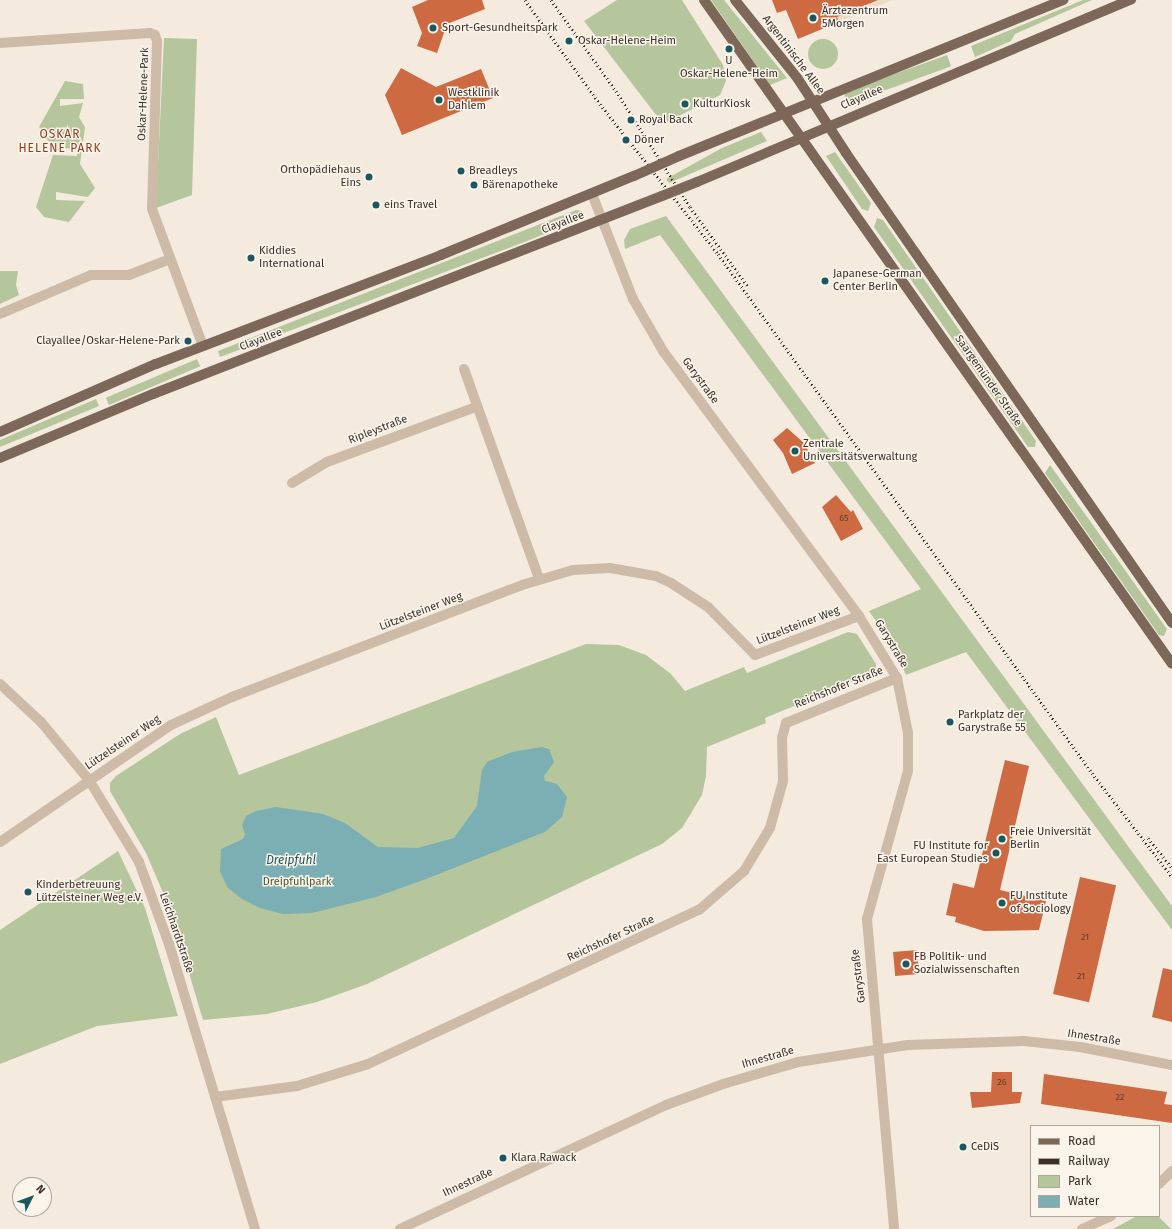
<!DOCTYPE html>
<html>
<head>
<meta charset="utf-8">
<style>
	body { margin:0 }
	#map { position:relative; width:1172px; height:1229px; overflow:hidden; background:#f4ebde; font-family:"Fira Sans",sans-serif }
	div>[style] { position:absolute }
	.green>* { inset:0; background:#b5c59c; transform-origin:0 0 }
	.round { border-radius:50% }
	.plaza>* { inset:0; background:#edddc4 }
	.water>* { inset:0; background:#7bafb3 }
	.building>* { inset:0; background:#cd6a42; transform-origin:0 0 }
	.minor>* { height:10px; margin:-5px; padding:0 5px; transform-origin:5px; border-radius:5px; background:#cdbba8 }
	.major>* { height:10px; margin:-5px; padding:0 5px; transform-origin:5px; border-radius:5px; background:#7d6759 }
	.rail>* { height:3px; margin-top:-1.5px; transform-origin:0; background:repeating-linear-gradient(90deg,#3a2f29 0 1px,transparent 0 4px) }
	.major-bridge>* { height:10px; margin:-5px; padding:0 5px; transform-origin:5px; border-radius:5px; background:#7d6759 }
	.dots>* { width:11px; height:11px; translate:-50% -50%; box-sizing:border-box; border:2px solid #fbf4eb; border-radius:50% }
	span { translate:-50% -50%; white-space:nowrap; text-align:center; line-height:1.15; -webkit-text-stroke:3px #fbf4eb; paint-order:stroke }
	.number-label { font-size:9px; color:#5f3e2f }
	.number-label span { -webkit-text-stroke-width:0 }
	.poi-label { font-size:11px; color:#3a2f29 }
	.left { translate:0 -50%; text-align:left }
	.right { translate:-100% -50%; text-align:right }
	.street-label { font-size:11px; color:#3a2f29 }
	.park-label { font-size:11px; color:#475a2b }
	.neighbourhood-label { font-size:12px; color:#8f3c1c; letter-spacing:1px }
	.water-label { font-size:12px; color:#1b575f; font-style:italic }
	.legend { position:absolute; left:1030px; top:1125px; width:130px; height:92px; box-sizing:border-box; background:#fbf4eb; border:1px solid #aea59d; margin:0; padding:5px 7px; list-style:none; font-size:12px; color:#3a2f29 }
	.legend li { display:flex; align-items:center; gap:8px; height:20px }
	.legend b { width:20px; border:1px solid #aea59d }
	.north { position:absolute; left:12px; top:1177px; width:40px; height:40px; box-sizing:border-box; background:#fbf4eb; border:1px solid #aea59d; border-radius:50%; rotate:48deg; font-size:11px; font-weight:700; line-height:16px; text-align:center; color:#3a2f29 }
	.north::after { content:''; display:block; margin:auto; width:14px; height:18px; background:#1b575f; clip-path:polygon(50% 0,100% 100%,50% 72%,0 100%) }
</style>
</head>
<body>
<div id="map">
	<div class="green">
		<div style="clip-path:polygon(617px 0,682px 0,723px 65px,726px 81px,720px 95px,663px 124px,584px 21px)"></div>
		<div style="clip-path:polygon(711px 0,724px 0,787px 78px,770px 85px)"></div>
		<div style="clip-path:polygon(1083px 0,1092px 0,1015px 34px,1011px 41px,975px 57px,971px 46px)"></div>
		<div style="clip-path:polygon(164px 38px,197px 39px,192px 195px,156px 208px)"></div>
		<div class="round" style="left:808px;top:39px;width:30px;height:30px"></div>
		<div style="left:947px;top:55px;width:12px;height:110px;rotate:70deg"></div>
		<div style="clip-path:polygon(65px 81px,83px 84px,84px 99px,60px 99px,60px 106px,83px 103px,79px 117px,85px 127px,80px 164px,95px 188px,88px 197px,56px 192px,56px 200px,85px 201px,69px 222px,44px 217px,36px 207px,53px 155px,77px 156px,77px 149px,62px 148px,61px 152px,55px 151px,39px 127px)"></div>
		<div style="clip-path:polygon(761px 132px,767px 141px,669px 183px,666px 179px,722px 148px)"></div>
		<div style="clip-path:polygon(835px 152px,871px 203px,868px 211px,862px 209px,826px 156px)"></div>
		<div style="clip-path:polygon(576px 210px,582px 211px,581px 219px,527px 241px,220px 357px,218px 351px)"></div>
		<div style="clip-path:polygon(666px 216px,1172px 906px,1172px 930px,966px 652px,906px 675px,893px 646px,869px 611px,921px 589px,660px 235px,625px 249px,624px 240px,630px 229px)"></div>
		<div style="clip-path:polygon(877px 218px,883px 220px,1036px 441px,1035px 447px,1028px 447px,874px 227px)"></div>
		<div style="clip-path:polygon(0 271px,18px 271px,16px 285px,19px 295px,0 304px)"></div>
		<div style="left:197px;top:359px;width:8px;height:99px;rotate:67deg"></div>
		<div style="clip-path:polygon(96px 399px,99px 406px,0 447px,0 440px)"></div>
		<div style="clip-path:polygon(1050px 465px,1167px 629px,1164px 636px,1159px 635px,1045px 473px)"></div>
		<div style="clip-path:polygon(848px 632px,857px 634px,876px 664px,876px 672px,765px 718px,766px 723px,707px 747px,706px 776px,702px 795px,682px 828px,662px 844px,367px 984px,317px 1002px,267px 1014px,203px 1020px,170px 909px,146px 853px,110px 791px,110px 783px,116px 776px,180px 734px,216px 717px,239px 775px,586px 644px,619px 645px,646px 655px,671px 674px,685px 691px,744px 667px,747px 673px)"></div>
		<div style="clip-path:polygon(118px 851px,145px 908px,178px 1016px,97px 1026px,0 1064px,0 930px)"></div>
		<div style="clip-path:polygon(1137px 1216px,1158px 1216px,1171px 1229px,1113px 1229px)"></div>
	</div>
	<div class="plaza">
		<div style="clip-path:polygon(830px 0,845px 0,850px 12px,878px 0,893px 0,839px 22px)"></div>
	</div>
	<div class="water">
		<div style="clip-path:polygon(542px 747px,549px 749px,554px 762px,544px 776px,545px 781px,557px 784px,567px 797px,562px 817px,545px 832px,426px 879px,376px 897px,312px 913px,283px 914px,260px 908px,242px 899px,228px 888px,220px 872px,221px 849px,243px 839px,245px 834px,242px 825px,246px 816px,256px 811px,276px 807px,323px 814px,345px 823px,378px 847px,418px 848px,454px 838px,477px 806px,482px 770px,487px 762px,512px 752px)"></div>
	</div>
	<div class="building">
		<div style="clip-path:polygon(428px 0,482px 0,485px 9px,447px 24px,437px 53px,417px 46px,422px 33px,412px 7px)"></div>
		<div style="clip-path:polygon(772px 0,878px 0,837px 17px,839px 22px,798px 39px,786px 10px,777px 13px)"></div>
		<div style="clip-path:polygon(401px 68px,436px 87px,481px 69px,493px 98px,402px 135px,385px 95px)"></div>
		<div style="clip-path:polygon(787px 428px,804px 443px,815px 463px,792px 474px,783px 453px,773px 440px)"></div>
		<div style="clip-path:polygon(836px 495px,851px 512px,853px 510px,863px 529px,841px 541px,822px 507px)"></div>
		<div style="clip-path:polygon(1005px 760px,1029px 766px,1000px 890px,1046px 901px,1039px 930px,984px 931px,955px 922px,956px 917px,946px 915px,953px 883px,974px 888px)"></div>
		<div style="left:1080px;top:877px;width:37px;height:120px;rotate:13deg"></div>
		<div style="left:917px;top:950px;width:24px;height:24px;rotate:85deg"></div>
		<div style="clip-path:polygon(1163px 968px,1172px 970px,1172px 1022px,1152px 1017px)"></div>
		<div style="clip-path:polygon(992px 1072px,1012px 1072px,1012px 1092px,1022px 1092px,1020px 1103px,972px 1108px,970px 1092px,991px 1092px)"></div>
		<div style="clip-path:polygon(1044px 1074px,1167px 1092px,1164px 1104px,1172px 1105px,1172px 1123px,1041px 1104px)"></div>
	</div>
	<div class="minor">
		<div style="left:0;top:43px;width:150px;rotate:-3.8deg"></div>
		<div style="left:150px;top:33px;width:5px;rotate:22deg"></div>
		<div style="left:155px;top:35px;width:6px;rotate:72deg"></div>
		<div style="left:157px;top:41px;width:168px;rotate:91.7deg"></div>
		<div style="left:152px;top:209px;width:146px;rotate:69.6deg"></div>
		<div style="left:592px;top:194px;width:113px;rotate:68.7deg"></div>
		<div style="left:633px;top:299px;width:60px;rotate:60deg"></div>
		<div style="left:663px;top:351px;width:330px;rotate:53.5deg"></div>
		<div style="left:859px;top:616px;width:73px;rotate:58.5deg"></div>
		<div style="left:897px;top:678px;width:56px;rotate:78.7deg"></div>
		<div style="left:908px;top:733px;width:38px;rotate:90deg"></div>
		<div style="left:908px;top:771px;width:154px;rotate:105.5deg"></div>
		<div style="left:867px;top:919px;width:311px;rotate:85deg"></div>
		<div style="left:0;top:314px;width:99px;rotate:-23.2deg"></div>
		<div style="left:91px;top:275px;width:38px"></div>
		<div style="left:129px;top:275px;width:44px;rotate:-21.3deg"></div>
		<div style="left:464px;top:369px;width:223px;rotate:70.3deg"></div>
		<div style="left:292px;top:483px;width:41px;rotate:-31deg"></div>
		<div style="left:327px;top:462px;width:159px;rotate:-20.3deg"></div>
		<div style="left:0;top:684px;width:56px;rotate:42.8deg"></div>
		<div style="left:41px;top:722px;width:75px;rotate:50.4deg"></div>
		<div style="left:89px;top:780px;width:96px;rotate:58.6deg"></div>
		<div style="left:139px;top:862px;width:87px;rotate:69.9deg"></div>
		<div style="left:169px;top:944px;width:298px;rotate:73.2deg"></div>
		<div style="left:0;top:842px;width:207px;rotate:-34.4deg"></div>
		<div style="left:171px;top:725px;width:67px;rotate:-24.7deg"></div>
		<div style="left:232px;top:697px;width:311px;rotate:-21.1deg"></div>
		<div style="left:522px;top:585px;width:53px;rotate:-16.4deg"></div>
		<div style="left:573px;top:570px;width:37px;rotate:-3deg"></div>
		<div style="left:610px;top:568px;width:47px;rotate:9.9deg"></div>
		<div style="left:656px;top:576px;width:17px;rotate:25deg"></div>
		<div style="left:671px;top:583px;width:44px;rotate:33deg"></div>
		<div style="left:708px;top:607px;width:67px;rotate:45.6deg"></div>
		<div style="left:755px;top:655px;width:111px;rotate:-20.6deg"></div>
		<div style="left:215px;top:1097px;width:83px;rotate:-7.6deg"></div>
		<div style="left:297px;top:1086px;width:74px;rotate:-17.2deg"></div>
		<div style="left:368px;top:1064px;width:365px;rotate:-25deg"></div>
		<div style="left:699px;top:910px;width:60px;rotate:-40.9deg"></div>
		<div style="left:744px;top:871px;width:50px;rotate:-58.8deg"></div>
		<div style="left:770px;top:828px;width:49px;rotate:-74.5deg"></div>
		<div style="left:783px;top:781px;width:43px;rotate:-91.3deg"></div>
		<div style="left:782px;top:738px;width:16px;rotate:-75deg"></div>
		<div style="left:786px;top:723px;width:120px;rotate:-22.1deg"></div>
		<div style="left:1159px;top:1184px;width:18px;rotate:-45deg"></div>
		<div style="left:400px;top:1229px;width:293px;rotate:-25deg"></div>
		<div style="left:666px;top:1105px;width:61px;rotate:-20.2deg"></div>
		<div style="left:723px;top:1084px;width:78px;rotate:-16.3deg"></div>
		<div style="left:798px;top:1062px;width:111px;rotate:-8.8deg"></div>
		<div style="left:908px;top:1045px;width:116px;rotate:-2deg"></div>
		<div style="left:1024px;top:1041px;width:56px;rotate:6.1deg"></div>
		<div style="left:1080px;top:1047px;width:94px;rotate:11.1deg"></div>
		<div style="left:1082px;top:1229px;width:32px;rotate:-24deg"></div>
	</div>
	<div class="major">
		<div style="left:704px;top:0;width:812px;rotate:54.82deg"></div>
		<div style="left:735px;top:0;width:101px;rotate:51.4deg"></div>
		<div style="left:798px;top:79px;width:88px;rotate:57deg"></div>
		<div style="left:846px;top:153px;width:572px;rotate:55.25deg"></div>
		<div style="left:679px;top:156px;width:415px;rotate:-22.1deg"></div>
		<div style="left:697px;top:182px;width:471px;rotate:-22.8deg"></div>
		<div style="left:0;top:432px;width:170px;rotate:-23.6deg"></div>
		<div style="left:156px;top:364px;width:305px;rotate:-20.9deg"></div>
		<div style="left:441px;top:255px;width:209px;rotate:-22.3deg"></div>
		<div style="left:0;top:458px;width:166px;rotate:-22.7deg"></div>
		<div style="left:153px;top:394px;width:546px;rotate:-21.26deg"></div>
	</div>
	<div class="rail">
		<div style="left:525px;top:0;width:128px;rotate:54.2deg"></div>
		<div style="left:600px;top:104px;width:191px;rotate:51.8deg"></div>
		<div style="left:718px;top:254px;width:640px;rotate:54.22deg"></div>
		<div style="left:1092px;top:773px;width:131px;rotate:52.4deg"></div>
		<div style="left:551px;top:0;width:112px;rotate:54.5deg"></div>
		<div style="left:616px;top:91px;width:138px;rotate:57.5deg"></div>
		<div style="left:690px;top:207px;width:100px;rotate:53.9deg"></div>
		<div style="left:1148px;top:838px;width:38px;rotate:51deg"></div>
	</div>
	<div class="major-bridge">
		<div style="left:634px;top:176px;width:49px;rotate:-24deg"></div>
		<div style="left:662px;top:196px;width:38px;rotate:-22deg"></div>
	</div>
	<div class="dots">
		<div style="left:813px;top:18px;background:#1b575f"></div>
		<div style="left:433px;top:28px;background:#1b575f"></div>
		<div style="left:569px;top:41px;background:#1b575f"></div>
		<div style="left:729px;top:49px;background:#1b575f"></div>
		<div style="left:439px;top:100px;background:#1b575f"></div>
		<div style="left:685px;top:104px;background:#1b575f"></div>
		<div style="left:631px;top:120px;background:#1b575f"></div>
		<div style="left:626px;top:140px;background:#1b575f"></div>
		<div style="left:461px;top:171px;background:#1b575f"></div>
		<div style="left:369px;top:177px;background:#1b575f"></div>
		<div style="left:474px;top:185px;background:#1b575f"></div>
		<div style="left:376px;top:205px;background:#1b575f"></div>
		<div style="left:251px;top:258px;background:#1b575f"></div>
		<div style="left:825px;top:281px;background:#1b575f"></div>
		<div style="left:188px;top:341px;background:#1b575f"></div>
		<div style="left:795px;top:451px;background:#1b575f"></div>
		<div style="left:950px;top:722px;background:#1b575f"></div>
		<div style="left:1002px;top:839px;background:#1b575f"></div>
		<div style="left:996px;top:853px;background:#1b575f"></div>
		<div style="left:28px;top:892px;background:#1b575f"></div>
		<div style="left:1002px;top:903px;background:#1b575f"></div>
		<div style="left:906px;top:964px;background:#1b575f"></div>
		<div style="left:963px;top:1147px;background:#1b575f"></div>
		<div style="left:503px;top:1158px;background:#1b575f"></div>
	</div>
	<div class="number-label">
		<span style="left:844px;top:518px">65</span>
		<span style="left:1085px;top:937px">21</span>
		<span style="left:1081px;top:976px">21</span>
		<span style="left:1002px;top:1082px">26</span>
		<span style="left:1120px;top:1097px">22</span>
	</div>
	<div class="poi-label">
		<span class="left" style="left:822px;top:18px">Ärztezentrum<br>5Morgen</span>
		<span class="left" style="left:442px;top:28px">Sport-Gesundheitspark</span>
		<span class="left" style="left:578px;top:41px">Oskar-Helene-Heim</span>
		<span style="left:729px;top:68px">U<br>Oskar-Helene-Heim</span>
		<span class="left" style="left:448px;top:100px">Westklinik<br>Dahlem</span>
		<span class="left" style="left:693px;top:104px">KulturKiosk</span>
		<span class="left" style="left:639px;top:120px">Royal Back</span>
		<span class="left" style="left:634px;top:140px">Döner</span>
		<span class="right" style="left:361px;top:177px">Orthopädiehaus<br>Eins</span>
		<span class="left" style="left:469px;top:171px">Breadleys</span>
		<span class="left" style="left:482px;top:185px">Bärenapotheke</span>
		<span class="left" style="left:384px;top:205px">eins Travel</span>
		<span class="left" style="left:259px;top:258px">Kiddies<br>International</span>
		<span class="left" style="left:833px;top:281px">Japanese-German<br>Center Berlin</span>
		<span class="right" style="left:180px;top:341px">Clayallee/Oskar-Helene-Park</span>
		<span class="left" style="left:803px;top:451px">Zentrale<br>Universitätsverwaltung</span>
		<span class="left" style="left:958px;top:722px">Parkplatz der<br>Garystraße 55</span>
		<span class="left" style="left:1010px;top:839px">Freie Universität<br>Berlin</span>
		<span class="right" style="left:988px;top:853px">FU Institute for<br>East European Studies</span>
		<span class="left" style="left:36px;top:892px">Kinderbetreuung<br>Lützelsteiner Weg e.V.</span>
		<span class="left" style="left:1010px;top:903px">FU Institute<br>of Sociology</span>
		<span class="left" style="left:914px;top:964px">FB Politik- und<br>Sozialwissenschaften</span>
		<span class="left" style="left:971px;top:1147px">CeDiS</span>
		<span class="left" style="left:511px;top:1158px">Klara Rawack</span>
	</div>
	<div class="street-label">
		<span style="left:793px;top:55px;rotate:53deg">Argentinische Allee</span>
		<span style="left:144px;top:94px;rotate:-88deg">Oskar-Helene-Park</span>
		<span style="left:862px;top:98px;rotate:-23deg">Clayallee</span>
		<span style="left:563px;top:223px;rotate:-21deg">Clayallee</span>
		<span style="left:261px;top:340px;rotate:-21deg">Clayallee</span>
		<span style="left:700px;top:381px;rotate:54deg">Garystraße</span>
		<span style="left:988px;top:381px;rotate:55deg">Saargemünder Straße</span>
		<span style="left:378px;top:430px;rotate:-21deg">Ripleystraße</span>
		<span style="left:421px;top:612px;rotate:-21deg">Lützelsteiner Weg</span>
		<span style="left:798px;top:626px;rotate:-21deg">Lützelsteiner Weg</span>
		<span style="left:891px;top:644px;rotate:59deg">Garystraße</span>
		<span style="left:839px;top:688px;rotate:-22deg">Reichshofer Straße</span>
		<span style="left:123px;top:743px;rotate:-34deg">Lützelsteiner Weg</span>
		<span style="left:176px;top:933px;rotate:71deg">Leichhardtstraße</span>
		<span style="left:611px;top:939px;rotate:-25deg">Reichshofer Straße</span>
		<span style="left:859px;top:976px;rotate:-97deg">Garystraße</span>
		<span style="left:1094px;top:1038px;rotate:9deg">Ihnestraße</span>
		<span style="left:768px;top:1058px;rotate:-16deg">Ihnestraße</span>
		<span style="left:468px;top:1183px;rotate:-25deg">Ihnestraße</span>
	</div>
	<div class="park-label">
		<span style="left:297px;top:882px">Dreipfuhlpark</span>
	</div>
	<div class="neighbourhood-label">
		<span style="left:60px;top:142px">OSKAR<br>HELENE PARK</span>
	</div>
	<div class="water-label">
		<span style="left:291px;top:861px">Dreipfuhl</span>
	</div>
	<ul class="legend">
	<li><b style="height:5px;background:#7d6759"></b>Road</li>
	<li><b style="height:5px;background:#3a2f29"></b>Railway</li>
	<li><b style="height:11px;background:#b5c59c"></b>Park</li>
	<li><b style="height:11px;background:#7bafb3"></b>Water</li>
	</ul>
	<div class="north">N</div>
</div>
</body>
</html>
